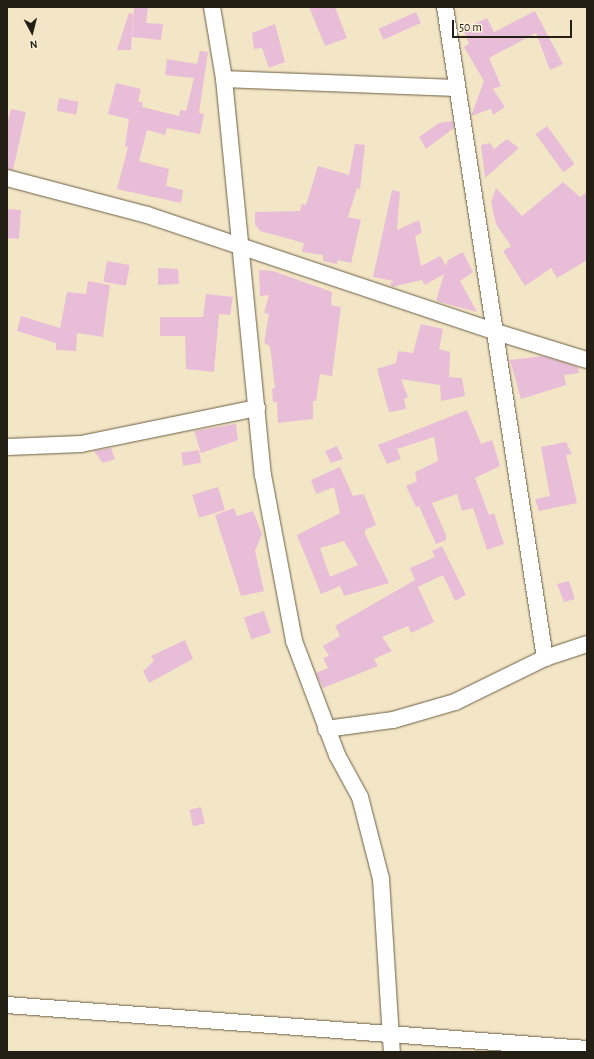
<!DOCTYPE html>
<html>
<head>
<meta charset="utf-8">
<style>
	body { margin:0 }
	#map { position:relative; width:594px; height:1059px; overflow:hidden; background:#f3e6c7; font-family:"Alegreya Sans",sans-serif }
	div>[style] { position:absolute }
	.building>* { inset:0; background:#e8bdd7; transform-origin:0 0 }
	.roads { filter:drop-shadow(0 0 1px #6b5f45) drop-shadow(0 0 1px #6b5f45) }
	.minor>* { height:16px; margin:-8px; padding:0 8px; transform-origin:8px; border-radius:8px; background:#fff }
	span { translate:-50% -50%; white-space:nowrap; text-align:center; line-height:1.15; -webkit-text-stroke:4px #fef3db; paint-order:stroke }
	.frame { position:absolute; inset:0; border:8px solid #241f14; pointer-events:none }
	.north { position:absolute; left:12px; top:12px; width:40px; height:40px; -webkit-text-stroke:3px #fef3db; paint-order:stroke; rotate:173deg; font-size:11px; font-weight:700; line-height:16px; text-align:center; color:#241f14 }
	.north::after { content:''; display:block; margin:auto; width:14px; height:18px; background:#241f14; clip-path:polygon(50% 0,100% 100%,50% 72%,0 100%) }
	.scale { position:absolute; left:452px; top:20px; width:120px; height:18px; box-sizing:border-box; border:2px solid #241f14; border-top:0; padding-left:5px; font-size:12px; line-height:14px; white-space:nowrap; color:#241f14; -webkit-text-stroke:3px #fef3db; paint-order:stroke }
</style>
</head>
<body>
<div id="map">
	<div class="building">
		<div style="clip-path:polygon(134px 7px,148px 7px,146px 23px,163px 24px,161px 40px,132px 37px)"></div>
		<div style="clip-path:polygon(309px 7px,335px 7px,347px 38px,325px 46px)"></div>
		<div style="clip-path:polygon(535px 11px,563px 64px,550px 70px,536px 33px,489px 58px,501px 86px,493px 89px,505px 107px,493px 115px,491px 109px,471px 116px,484px 81px,464px 47px,469px 44px,463px 29px,487px 18px,494px 32px)"></div>
		<div style="left:416px;top:12px;width:12px;height:41px;rotate:66deg"></div>
		<div style="clip-path:polygon(129px 13px,133px 14px,131px 50px,117px 50px)"></div>
		<div style="clip-path:polygon(275px 24px,285px 62px,269px 68px,262px 48px,254px 49px,252px 33px)"></div>
		<div style="clip-path:polygon(200px 51px,208px 52px,199px 113px,204px 114px,200px 134px,167px 128px,165px 135px,147px 130px,139px 161px,169px 169px,166px 186px,183px 190px,181px 203px,117px 189px,128px 147px,125px 146px,129px 119px,108px 114px,116px 83px,141px 89px,138px 101px,143px 103px,142px 107px,179px 116px,180px 110px,186px 111px,194px 78px,165px 75px,167px 59px,197px 64px)"></div>
		<div style="left:59px;top:98px;width:20px;height:13px;rotate:11deg"></div>
		<div style="clip-path:polygon(11px 109px,26px 112px,13px 170px,7px 169px,7px 125px)"></div>
		<div style="clip-path:polygon(453px 121px,454px 128px,426px 149px,419px 137px,439px 123px)"></div>
		<div style="left:547px;top:126px;width:47px;height:14px;rotate:54deg"></div>
		<div style="clip-path:polygon(507px 139px,519px 148px,485px 178px,481px 145px,490px 143px,494px 149px)"></div>
		<div style="clip-path:polygon(355px 144px,365px 145px,360px 189px,357px 188px,348px 217px,361px 220px,351px 263px,338px 260px,337px 264px,323px 261px,323px 255px,302px 252px,304px 243px,260px 231px,255px 224px,255px 212px,300px 211px,302px 204px,306px 205px,318px 166px,349px 175px)"></div>
		<div style="clip-path:polygon(563px 182px,580px 197px,587px 192px,587px 260px,557px 278px,551px 268px,525px 286px,503px 251px,511px 246px,496px 224px,491px 202px,496px 188px,522px 216px)"></div>
		<div style="clip-path:polygon(392px 190px,400px 192px,397px 230px,419px 220px,422px 233px,415px 236px,421px 266px,440px 256px,446px 266px,448px 260px,463px 252px,473px 272px,460px 281px,477px 312px,436px 301px,444px 274px,425px 285px,422px 280px,392px 287px,390px 283px,394px 281px,373px 277px)"></div>
		<div style="clip-path:polygon(7px 209px,21px 210px,19px 239px,7px 238px)"></div>
		<div style="left:107px;top:261px;width:23px;height:21px;rotate:10deg"></div>
		<div style="clip-path:polygon(158px 268px,178px 269px,179px 284px,158px 285px)"></div>
		<div style="clip-path:polygon(259px 270px,273px 271px,332px 292px,331px 305px,341px 307px,332px 376px,320px 374px,316px 401px,313px 401px,313px 419px,278px 423px,277px 402px,273px 402px,272px 389px,275px 388px,270px 346px,264px 343px,269px 314px,264px 313px,269px 295px,260px 296px)"></div>
		<div style="clip-path:polygon(88px 281px,110px 285px,103px 337px,77px 333px,76px 351px,56px 350px,56px 343px,17px 331px,21px 316px,60px 328px,67px 292px,86px 294px)"></div>
		<div style="clip-path:polygon(206px 294px,233px 297px,230px 315px,219px 314px,214px 372px,186px 369px,185px 336px,160px 336px,160px 317px,203px 317px)"></div>
		<div style="clip-path:polygon(421px 324px,443px 329px,439px 349px,450px 352px,449px 377px,462px 378px,465px 396px,441px 401px,440px 385px,401px 379px,408px 397px,404px 399px,406px 409px,389px 412px,377px 369px,396px 363px,398px 351px,413px 353px)"></div>
		<div style="clip-path:polygon(543px 356px,578px 367px,579px 373px,564px 375px,566px 385px,521px 399px,510px 360px)"></div>
		<div style="clip-path:polygon(467px 410px,481px 444px,492px 440px,500px 466px,475px 478px,489px 515px,494px 513px,504px 544px,487px 550px,473px 508px,462px 511px,457px 494px,432px 503px,446px 535px,446px 540px,436px 544px,419px 506px,416px 507px,406px 486px,417px 481px,415px 472px,438px 461px,434px 437px,397px 449px,401px 459px,387px 464px,378px 445px)"></div>
		<div style="clip-path:polygon(236px 424px,238px 440px,201px 453px,194px 431px)"></div>
		<div style="clip-path:polygon(566px 442px,572px 454px,566px 455px,577px 503px,539px 511px,535px 499px,550px 496px,541px 447px)"></div>
		<div style="clip-path:polygon(337px 446px,343px 459px,331px 463px,325px 451px)"></div>
		<div style="clip-path:polygon(111px 448px,115px 459px,103px 463px,94px 451px)"></div>
		<div style="left:199px;top:450px;width:13px;height:18px;rotate:81deg"></div>
		<div style="clip-path:polygon(evenodd,340px 467px,353px 496px,364px 494px,376px 525px,365px 530px,365px 534px,389px 583px,344px 596px,340px 586px,321px 594px,297px 535px,340px 513px,334px 487px,316px 494px,311px 480px,340px 467px,344px 541px,358px 565px,330px 577px,320px 548px,344px 541px)"></div>
		<div style="left:218px;top:487px;width:24px;height:27px;rotate:73deg"></div>
		<div style="clip-path:polygon(234px 508px,237px 516px,253px 511px,262px 534px,255px 551px,264px 591px,241px 596px,215px 515px)"></div>
		<div style="clip-path:polygon(442px 546px,466px 595px,455px 601px,443px 575px,418px 587px,434px 622px,411px 633px,408px 626px,382px 637px,392px 651px,374px 659px,378px 666px,323px 688px,316px 673px,328px 668px,323px 658px,329px 656px,323px 646px,340px 636px,335px 626px,415px 580px,410px 568px,435px 557px,432px 551px)"></div>
		<div style="clip-path:polygon(569px 581px,575px 599px,564px 602px,557px 584px)"></div>
		<div style="left:264px;top:611px;width:23px;height:21px;rotate:72deg"></div>
		<div style="clip-path:polygon(185px 640px,193px 659px,149px 683px,143px 671px,154px 661px,151px 656px)"></div>
		<div style="left:201px;top:807px;width:17px;height:12px;rotate:77deg"></div>
	</div>
	<div class="roads">
		<div class="minor">
			<div style="left:212px;top:7px;width:73px;rotate:80.5deg"></div>
			<div style="left:224px;top:79px;width:398px;rotate:84.4deg"></div>
			<div style="left:263px;top:475px;width:169px;rotate:79.4deg"></div>
			<div style="left:294px;top:641px;width:122px;rotate:69.3deg"></div>
			<div style="left:337px;top:755px;width:48px;rotate:61.3deg"></div>
			<div style="left:360px;top:797px;width:85px;rotate:75.6deg"></div>
			<div style="left:381px;top:879px;width:173px;rotate:86.4deg"></div>
			<div style="left:445px;top:7px;width:659px;rotate:81.27deg"></div>
			<div style="left:224px;top:79px;width:231px;rotate:2.2deg"></div>
			<div style="left:7px;top:178px;width:145px;rotate:14.8deg"></div>
			<div style="left:147px;top:215px;width:368px;rotate:18.5deg"></div>
			<div style="left:496px;top:332px;width:95px;rotate:17.1deg"></div>
			<div style="left:7px;top:447px;width:74px;rotate:-2.3deg"></div>
			<div style="left:81px;top:444px;width:180px;rotate:-11.6deg"></div>
			<div style="left:326px;top:729px;width:68px;rotate:-7.7deg"></div>
			<div style="left:393px;top:720px;width:65px;rotate:-16.2deg"></div>
			<div style="left:455px;top:702px;width:100px;rotate:-26.1deg"></div>
			<div style="left:545px;top:658px;width:44px;rotate:-18.4deg"></div>
			<div style="left:7px;top:1005px;width:582px;rotate:4.34deg"></div>
		</div>
	</div>
	<div class="frame"></div>
	<div class="north">N</div>
	<div class="scale">50 m</div>
</div>
</body>
</html>
